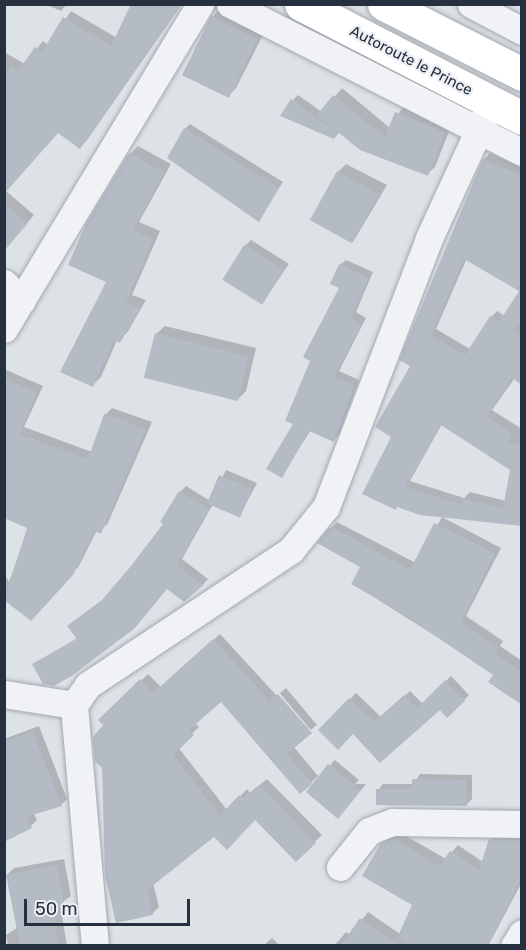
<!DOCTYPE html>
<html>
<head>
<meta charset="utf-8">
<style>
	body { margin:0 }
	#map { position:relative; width:526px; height:950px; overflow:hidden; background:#dde2e7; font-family:Rubik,sans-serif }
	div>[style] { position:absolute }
	.shadow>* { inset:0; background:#0003; transform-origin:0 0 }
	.building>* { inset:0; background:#b4bbc4; transform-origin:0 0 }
	.roads { filter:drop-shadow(0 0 2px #a3a9b1) drop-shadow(0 0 2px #a3a9b1) }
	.minor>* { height:27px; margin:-13.5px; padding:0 13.5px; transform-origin:13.5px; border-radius:13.5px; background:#f0f2f5 }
	.major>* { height:33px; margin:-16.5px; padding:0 16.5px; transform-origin:16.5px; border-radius:16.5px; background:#fff }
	span { translate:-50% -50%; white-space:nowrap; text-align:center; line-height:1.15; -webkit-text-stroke:4.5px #ecf0f5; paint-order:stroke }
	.street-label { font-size:15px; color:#27303e }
	.frame { position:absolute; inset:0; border:6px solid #27303e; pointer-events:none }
	.scale { position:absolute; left:24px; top:899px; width:166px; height:27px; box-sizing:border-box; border:3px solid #27303e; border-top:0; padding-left:8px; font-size:18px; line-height:21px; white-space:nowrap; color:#27303e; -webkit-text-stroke:4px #ecf0f5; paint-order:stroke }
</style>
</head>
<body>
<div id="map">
	<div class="shadow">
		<div style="clip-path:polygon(45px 4px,67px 4px,61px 11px)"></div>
		<div style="clip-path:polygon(133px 4px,182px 4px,87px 140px,80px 147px,58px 131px,6px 191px,34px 215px,4px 250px,4px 52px,25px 64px,43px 41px,48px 45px,71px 11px,117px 38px)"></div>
		<div style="clip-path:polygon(221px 8px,265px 31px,236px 88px,228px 96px,212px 17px)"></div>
		<div style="clip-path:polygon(342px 88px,390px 128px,404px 105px,452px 124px,435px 167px,427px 174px,340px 132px,334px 138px,293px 100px,298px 95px,322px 112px)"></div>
		<div style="clip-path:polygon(190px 124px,283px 182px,258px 220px,185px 129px)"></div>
		<div style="clip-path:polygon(138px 146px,171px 164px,139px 222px,160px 231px,132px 295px,146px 300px,127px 333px,117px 340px,101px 377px,93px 385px,130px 154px)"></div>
		<div style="clip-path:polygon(evenodd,490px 153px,522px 167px,522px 368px,492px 410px,522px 429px,522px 524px,398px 506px,393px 436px,412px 365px,401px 359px,484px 159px,490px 153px,467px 258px,521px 291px,505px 316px,497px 311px,491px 317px,470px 349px,436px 329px,467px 258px,490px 153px,442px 424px,512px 470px,506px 501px,470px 492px,464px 498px,410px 481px,442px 424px)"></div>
		<div style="clip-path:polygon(346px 164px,387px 185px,353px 242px,338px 172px)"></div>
		<div style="clip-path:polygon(251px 240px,289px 264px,263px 302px,245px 246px)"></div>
		<div style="clip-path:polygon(346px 260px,373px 272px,356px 312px,366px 318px,339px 371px,359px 380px,339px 434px,334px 440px,311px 430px,281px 476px,341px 287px,340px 265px)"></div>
		<div style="clip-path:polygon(165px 326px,256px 348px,246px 391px,238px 399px,156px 334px)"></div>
		<div style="clip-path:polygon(4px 369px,43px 386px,24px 427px,92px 452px,105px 415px,112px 408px,152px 422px,107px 525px,97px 530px,79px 566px,31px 619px,4px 598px,4px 573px,9px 582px,29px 527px,4px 481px)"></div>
		<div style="clip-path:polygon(226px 470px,257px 483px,240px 515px,213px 504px,182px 559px,208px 579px,202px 586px,184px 601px,167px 587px,33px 664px,77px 638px,165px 523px,180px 492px,186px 486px,210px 501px)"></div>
		<div style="clip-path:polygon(442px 517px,501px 548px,466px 616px,503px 641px,500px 646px,522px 661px,522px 703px,496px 674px,353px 584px,362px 566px,330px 529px,337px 522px,416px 563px)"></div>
		<div style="clip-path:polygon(220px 634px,277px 696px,293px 746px,318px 776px,311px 783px,221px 700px,195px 723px,199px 727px,178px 747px,227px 810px,247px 789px,250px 793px,267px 779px,322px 835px,296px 860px,255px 818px,214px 835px,153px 883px,159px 907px,152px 914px,105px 725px,100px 720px,148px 674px,161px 687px)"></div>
		<div style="clip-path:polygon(451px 676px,469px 695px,448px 716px,440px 708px,353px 732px,320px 730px,356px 693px,381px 717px,410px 691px,423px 704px)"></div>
		<div style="left:286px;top:688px;width:48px;height:8px;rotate:50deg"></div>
		<div style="clip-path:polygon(39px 726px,67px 799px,61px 805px,34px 814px,37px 820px,31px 826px,4px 840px,4px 739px)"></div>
		<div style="clip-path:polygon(335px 760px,359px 780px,355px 784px,366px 784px,344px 811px,330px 765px)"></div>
		<div style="clip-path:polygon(420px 774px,472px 775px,472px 799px,466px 805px,378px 804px,378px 790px,383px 784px,414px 784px)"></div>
		<div style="clip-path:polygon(522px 832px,522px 882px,488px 946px,334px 946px,346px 932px,350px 935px,368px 912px,400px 934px,414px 904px,382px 844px,390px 837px,401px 833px,446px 859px,458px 845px,483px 862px,490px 840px,497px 833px)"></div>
		<div style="clip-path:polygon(64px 859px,71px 896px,60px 904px,67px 946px,8px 946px,6px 935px,18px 927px,7px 875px,14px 868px)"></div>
		<div style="clip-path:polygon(272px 938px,280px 946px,264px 946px,265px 944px)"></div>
	</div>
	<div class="building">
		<div style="clip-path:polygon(131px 4px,181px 4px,80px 149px,58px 133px,4px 194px,4px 75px,11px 66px,18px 71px,35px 47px,42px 52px,63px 17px,111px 46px)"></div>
		<div style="left:211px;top:16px;width:52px;height:66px;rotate:26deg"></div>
		<div style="clip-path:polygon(333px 95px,385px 137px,395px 112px,445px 132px,428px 176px,360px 150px,317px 115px)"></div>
		<div style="clip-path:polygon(291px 99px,338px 133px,334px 139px,280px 116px)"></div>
		<div style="clip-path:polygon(184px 128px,279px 188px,259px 222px,167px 158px)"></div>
		<div style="clip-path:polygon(129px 153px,164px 172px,133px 230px,153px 239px,126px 303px,140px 308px,120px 343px,114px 340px,93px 387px,60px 372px,106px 282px,68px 265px,86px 224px)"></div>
		<div style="clip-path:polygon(evenodd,483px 159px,522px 176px,522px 319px,513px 331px,522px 337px,522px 385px,512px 378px,487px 416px,513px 434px,508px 443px,522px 445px,522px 526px,420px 515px,397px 507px,396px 510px,362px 494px,391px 437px,375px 427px,410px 366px,399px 360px,483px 159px,464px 259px,519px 291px,499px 322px,490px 316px,465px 355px,431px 336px,464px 259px,483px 159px,441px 425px,510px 470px,503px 508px,462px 498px,461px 504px,405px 487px,441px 425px)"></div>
		<div style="left:337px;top:171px;width:48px;height:56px;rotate:29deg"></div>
		<div style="clip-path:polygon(4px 203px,28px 223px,4px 251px)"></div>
		<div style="left:244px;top:245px;width:47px;height:41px;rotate:32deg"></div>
		<div style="clip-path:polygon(339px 264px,369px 278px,351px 318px,362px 324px,334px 377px,355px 385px,334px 442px,309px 431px,282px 478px,266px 469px,293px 424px,285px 421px,310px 361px,303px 357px,339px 288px,330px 284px)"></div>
		<div style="left:155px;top:333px;width:97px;height:46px;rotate:14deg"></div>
		<div style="clip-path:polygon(4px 378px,37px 393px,19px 434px,88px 459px,104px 414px,146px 429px,101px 534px,95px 531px,73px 575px,31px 621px,4px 600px,27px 528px,4px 518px)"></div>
		<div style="left:219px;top:475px;width:36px;height:31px;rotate:23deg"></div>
		<div style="clip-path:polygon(179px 491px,209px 509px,177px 565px,203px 585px,184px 602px,167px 589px,135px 628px,73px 675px,54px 686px,43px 684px,32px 664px,77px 639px,67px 626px,102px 600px,131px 566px,163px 524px,160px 522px)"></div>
		<div style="clip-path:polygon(434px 523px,495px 554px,461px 622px,498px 647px,495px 653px,522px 672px,522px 705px,488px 682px,493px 675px,397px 610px,351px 584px,360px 567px,317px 543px,329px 528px,336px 529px,410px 570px)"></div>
		<div style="clip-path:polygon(213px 639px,269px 701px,278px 694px,312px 733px,287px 754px,312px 784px,300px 794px,221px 702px,189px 730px,194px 735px,173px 755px,220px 816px,239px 795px,243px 798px,259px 785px,316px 843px,296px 862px,255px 820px,227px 850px,214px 837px,147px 890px,153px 915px,116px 923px,105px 875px,102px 768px,95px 761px,93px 737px,103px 725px,98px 720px,140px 679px,153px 693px)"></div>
		<div style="clip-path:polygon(445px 680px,465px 701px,447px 718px,440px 710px,380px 763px,353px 734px,338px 750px,318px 730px,349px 698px,374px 722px,404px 695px,417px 708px)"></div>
		<div style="clip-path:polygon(32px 731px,62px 806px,26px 817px,32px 828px,4px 842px,4px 742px)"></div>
		<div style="clip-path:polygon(328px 764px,355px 786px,351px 789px,362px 789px,338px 819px,306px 792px)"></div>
		<div style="clip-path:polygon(412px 779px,466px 780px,467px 806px,376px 805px,376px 789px,412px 789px)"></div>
		<div style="clip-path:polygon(393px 839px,440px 866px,450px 851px,479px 870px,489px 839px,522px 840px,522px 877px,488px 945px,411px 945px,397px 938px,412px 905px,362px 876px,381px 843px)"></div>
		<div style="clip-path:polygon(57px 865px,64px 904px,52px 907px,59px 945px,20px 945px,6px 875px)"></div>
		<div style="clip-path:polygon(360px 918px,401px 945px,341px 945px)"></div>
	</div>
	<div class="roads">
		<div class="minor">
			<div style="left:230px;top:4px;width:327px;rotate:26.9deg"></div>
			<div style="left:471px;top:4px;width:58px;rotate:27.9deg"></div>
			<div style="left:4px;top:283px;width:25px;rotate:45deg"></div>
			<div style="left:4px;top:329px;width:380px;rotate:-58.9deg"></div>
			<div style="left:4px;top:694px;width:71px;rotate:8.9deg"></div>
			<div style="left:340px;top:867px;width:46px;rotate:-51.1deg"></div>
			<div style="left:369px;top:831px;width:26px;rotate:-21deg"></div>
			<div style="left:393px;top:822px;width:129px;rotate:0.9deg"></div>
			<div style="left:95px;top:946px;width:242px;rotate:-95deg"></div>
			<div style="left:74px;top:705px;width:24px;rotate:-55deg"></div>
			<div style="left:88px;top:685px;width:244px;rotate:-33.6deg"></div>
			<div style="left:291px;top:550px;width:55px;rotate:-50.9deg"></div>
			<div style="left:326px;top:507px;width:288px;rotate:-69deg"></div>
			<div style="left:429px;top:238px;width:149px;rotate:-65.3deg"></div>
			<div style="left:514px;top:946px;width:15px;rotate:-58deg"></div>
		</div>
		<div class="major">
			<div style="left:301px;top:4px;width:249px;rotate:27.3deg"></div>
			<div style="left:384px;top:4px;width:155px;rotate:26.9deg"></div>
		</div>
	</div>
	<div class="street-label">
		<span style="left:411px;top:61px;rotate:27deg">Autoroute le Prince</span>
	</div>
	<div class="frame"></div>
	<div class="scale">50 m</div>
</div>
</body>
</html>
